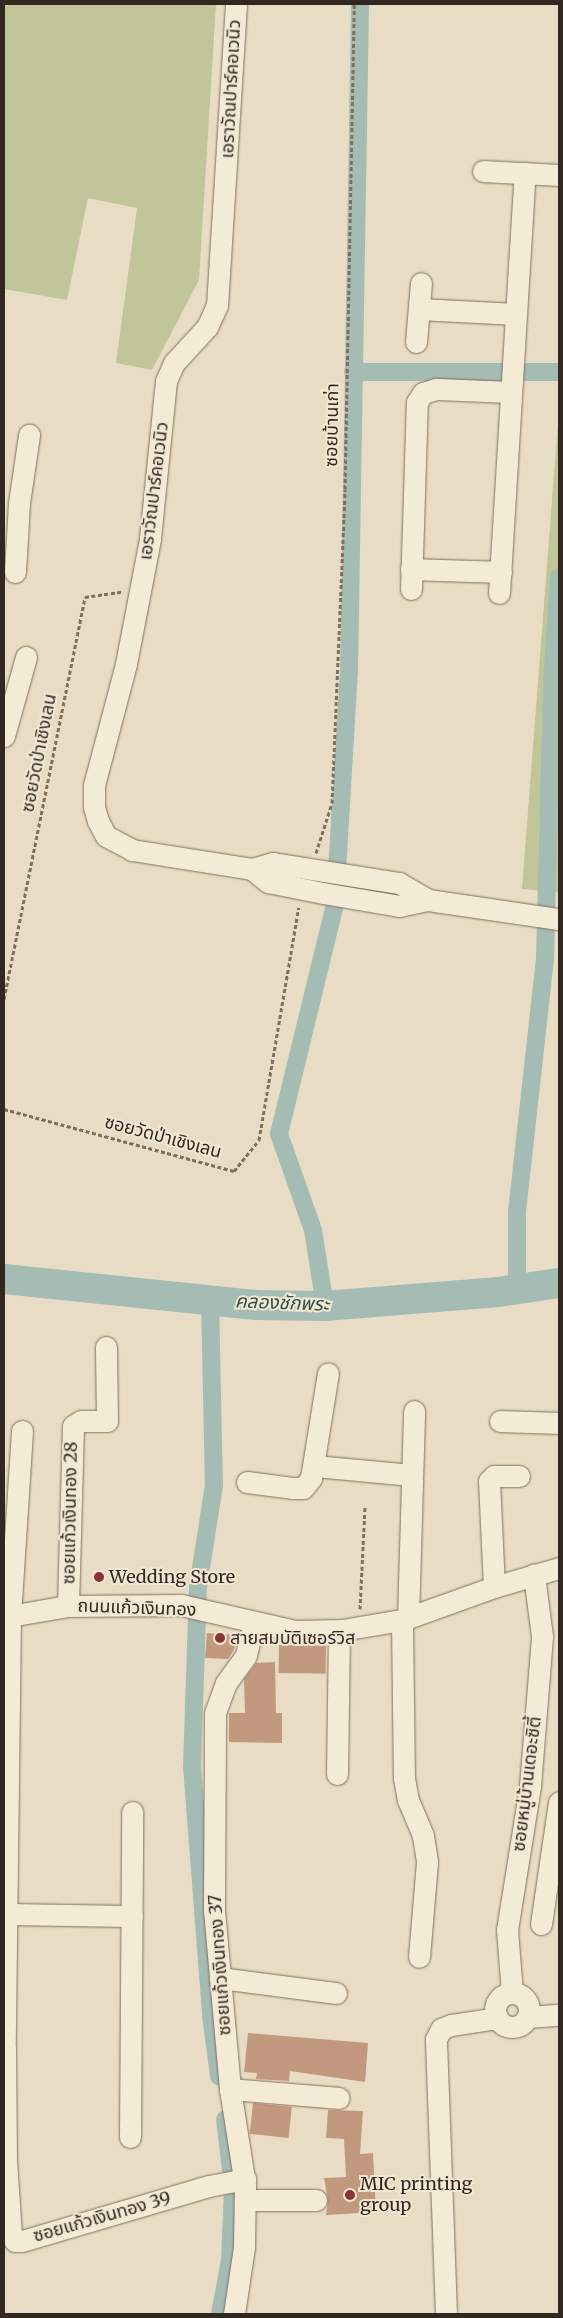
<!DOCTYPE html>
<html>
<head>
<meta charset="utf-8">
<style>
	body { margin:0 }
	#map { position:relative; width:563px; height:2318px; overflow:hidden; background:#e8ddc4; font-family:Merriweather,"Noto Sans Thai",serif }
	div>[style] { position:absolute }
	.green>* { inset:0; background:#c0c59a }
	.canal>* { height:18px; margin:-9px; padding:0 9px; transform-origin:9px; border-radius:9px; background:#a5bcb5 }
	.river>* { height:30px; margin:-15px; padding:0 15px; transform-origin:15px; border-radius:15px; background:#a5bcb5 }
	.building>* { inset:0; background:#c2997f; transform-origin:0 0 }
	.path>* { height:3px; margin-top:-1.5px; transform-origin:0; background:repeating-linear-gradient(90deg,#816f5d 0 4px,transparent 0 6.5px) }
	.roads { filter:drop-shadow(0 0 1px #816f5d) drop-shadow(0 0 1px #816f5d) }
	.minor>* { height:21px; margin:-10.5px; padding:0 10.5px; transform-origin:10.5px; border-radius:10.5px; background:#f4ebd6 }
	.minor>.ring { margin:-10.5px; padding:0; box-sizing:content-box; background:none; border:21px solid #f4ebd6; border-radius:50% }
	.dots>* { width:14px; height:14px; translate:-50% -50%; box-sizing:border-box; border:2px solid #f1e7d3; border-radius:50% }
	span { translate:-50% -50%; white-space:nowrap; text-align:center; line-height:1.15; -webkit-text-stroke:4px #f1e7d3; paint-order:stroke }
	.street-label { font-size:18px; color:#32281f }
	.poi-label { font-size:18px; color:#32281f }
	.left { translate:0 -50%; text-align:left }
	.water-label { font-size:19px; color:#30504e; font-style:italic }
	.frame { position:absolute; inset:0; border:5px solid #32281f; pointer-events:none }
</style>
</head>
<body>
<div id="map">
	<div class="green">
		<div style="clip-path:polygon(4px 4px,216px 4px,199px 280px,152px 370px,116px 363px,137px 208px,88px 198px,67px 300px,4px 289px)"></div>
		<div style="clip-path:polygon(559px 410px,559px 892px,522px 889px)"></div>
	</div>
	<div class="canal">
		<div style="left:353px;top:372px;width:206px"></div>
		<div style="left:517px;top:1289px;width:77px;rotate:-90deg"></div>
		<div style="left:517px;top:1212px;width:256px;rotate:-83.7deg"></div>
		<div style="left:545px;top:958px;width:276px;rotate:-88.5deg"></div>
		<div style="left:552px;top:682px;width:105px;rotate:-86.2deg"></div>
		<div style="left:210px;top:1299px;width:186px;rotate:88.8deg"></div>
		<div style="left:214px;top:1485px;width:103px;rotate:98.9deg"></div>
		<div style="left:198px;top:1587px;width:179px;rotate:91.9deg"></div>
		<div style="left:192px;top:1766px;width:250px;rotate:85.6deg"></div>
		<div style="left:211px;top:2015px;width:62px;rotate:82.5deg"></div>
		<div style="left:325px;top:1306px;width:77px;rotate:-99deg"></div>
		<div style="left:313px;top:1230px;width:102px;rotate:-109.5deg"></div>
		<div style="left:279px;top:1134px;width:236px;rotate:-76.3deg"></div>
		<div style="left:335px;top:905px;width:235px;rotate:-86.6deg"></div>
		<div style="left:349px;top:670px;width:666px;rotate:-89.05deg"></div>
		<div style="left:220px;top:2314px;width:55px;rotate:-79.5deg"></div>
		<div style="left:230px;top:2260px;width:73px;rotate:-87.6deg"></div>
		<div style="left:233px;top:2187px;width:68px;rotate:-96.7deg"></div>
	</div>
	<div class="river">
		<div style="left:4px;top:1279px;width:253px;rotate:5.9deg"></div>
		<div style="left:256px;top:1305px;width:69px;rotate:0.8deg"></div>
		<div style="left:325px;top:1306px;width:174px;rotate:-4.6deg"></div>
		<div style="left:498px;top:1292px;width:62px;rotate:-8.4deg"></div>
	</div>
	<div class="building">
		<div style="clip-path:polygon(207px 1633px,237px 1635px,234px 1650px,228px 1659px,205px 1658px)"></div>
		<div style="left:279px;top:1645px;width:47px;height:28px;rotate:1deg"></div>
		<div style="clip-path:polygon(275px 1662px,276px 1713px,282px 1713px,282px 1743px,229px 1742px,229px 1713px,245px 1713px,244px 1679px,256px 1663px)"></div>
		<div style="clip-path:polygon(248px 2033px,368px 2043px,365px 2082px,290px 2071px,289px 2081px,256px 2079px,257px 2073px,244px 2072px)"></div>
		<div style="left:253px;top:2103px;width:39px;height:31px;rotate:6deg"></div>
		<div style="clip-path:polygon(328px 2110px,363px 2111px,360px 2154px,373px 2153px,376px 2212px,326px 2215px,328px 2200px,324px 2178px,346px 2177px,344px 2139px,326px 2138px)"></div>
	</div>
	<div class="path">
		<div style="left:316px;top:853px;width:52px;rotate:-72.3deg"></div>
		<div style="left:332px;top:803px;width:314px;rotate:-87.6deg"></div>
		<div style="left:345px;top:489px;width:485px;rotate:-88.9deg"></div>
		<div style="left:4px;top:999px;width:410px;rotate:-78.6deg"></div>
		<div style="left:85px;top:597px;width:37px;rotate:-8deg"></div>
		<div style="left:4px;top:1109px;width:238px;rotate:15.1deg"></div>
		<div style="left:234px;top:1171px;width:40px;rotate:-51deg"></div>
		<div style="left:259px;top:1140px;width:236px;rotate:-80.3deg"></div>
		<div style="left:360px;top:1609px;width:102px;rotate:-87.2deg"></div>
	</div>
	<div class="roads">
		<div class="minor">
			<div style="left:236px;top:4px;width:302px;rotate:93.6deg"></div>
			<div style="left:217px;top:305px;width:24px;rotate:114deg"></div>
			<div style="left:207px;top:327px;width:49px;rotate:132.5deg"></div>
			<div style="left:174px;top:363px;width:20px;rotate:114deg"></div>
			<div style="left:166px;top:381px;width:159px;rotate:95.8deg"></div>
			<div style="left:150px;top:539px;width:127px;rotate:100.9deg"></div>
			<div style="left:126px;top:664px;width:125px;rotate:104.8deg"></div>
			<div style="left:94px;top:785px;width:22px;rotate:90deg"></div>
			<div style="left:94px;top:807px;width:15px;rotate:74deg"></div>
			<div style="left:98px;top:821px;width:17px;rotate:62deg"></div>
			<div style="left:106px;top:836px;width:30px;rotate:28deg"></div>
			<div style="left:132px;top:850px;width:121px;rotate:9deg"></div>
			<div style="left:252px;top:869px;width:22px;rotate:-16deg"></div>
			<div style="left:273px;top:863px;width:128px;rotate:9deg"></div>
			<div style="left:399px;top:883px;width:34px;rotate:30deg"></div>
			<div style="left:428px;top:900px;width:132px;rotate:8.3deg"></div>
			<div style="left:483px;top:171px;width:76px;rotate:3deg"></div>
			<div style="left:419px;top:309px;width:97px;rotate:3deg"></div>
			<div style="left:416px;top:342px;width:59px;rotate:-85.2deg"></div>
			<div style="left:411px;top:569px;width:90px;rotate:1.9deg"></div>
			<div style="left:15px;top:572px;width:69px;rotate:-86.7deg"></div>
			<div style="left:19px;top:503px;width:69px;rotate:-81.6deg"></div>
			<div style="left:411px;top:589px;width:187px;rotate:-88.2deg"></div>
			<div style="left:417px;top:402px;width:11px;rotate:-56deg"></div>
			<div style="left:423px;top:393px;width:14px;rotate:-17deg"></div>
			<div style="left:436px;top:389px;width:75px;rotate:2.3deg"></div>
			<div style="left:499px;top:593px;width:421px;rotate:-86.5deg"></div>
			<div style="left:4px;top:736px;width:82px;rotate:-74.4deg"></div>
			<div style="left:252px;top:869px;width:21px;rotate:39deg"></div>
			<div style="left:268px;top:882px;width:56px;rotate:11.3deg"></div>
			<div style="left:323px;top:893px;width:77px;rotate:9.7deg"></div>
			<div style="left:399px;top:906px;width:30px;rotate:-12deg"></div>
			<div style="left:500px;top:1421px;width:59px;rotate:1.9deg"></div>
			<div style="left:22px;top:1431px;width:184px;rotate:93.7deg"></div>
			<div style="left:10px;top:1615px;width:433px;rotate:90.7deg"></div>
			<div style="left:5px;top:2048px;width:112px;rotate:89.5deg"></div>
			<div style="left:6px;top:2160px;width:75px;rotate:86.2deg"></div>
			<div style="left:11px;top:2235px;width:7px;rotate:56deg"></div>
			<div style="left:15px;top:2241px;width:7px"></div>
			<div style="left:22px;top:2241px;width:195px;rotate:-16.4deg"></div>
			<div style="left:209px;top:2186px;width:37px;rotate:-11deg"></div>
			<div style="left:315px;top:1466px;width:97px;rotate:5.3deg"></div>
			<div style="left:247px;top:1482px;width:45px;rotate:7.6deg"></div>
			<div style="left:292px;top:1488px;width:11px"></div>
			<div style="left:303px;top:1488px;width:13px;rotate:-51deg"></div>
			<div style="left:311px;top:1478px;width:106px;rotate:-80.8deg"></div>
			<div style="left:494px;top:1587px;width:106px;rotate:-92.7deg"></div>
			<div style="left:489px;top:1481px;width:7px;rotate:-45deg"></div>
			<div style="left:494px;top:1476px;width:25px"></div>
			<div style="left:68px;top:1606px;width:180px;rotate:-88.4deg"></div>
			<div style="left:73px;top:1426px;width:9px;rotate:-32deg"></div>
			<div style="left:81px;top:1421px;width:26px"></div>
			<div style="left:107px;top:1421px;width:74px;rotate:-90.8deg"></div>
			<div style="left:4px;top:1617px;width:65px;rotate:-9.8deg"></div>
			<div style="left:68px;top:1606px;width:113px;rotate:-0.5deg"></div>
			<div style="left:181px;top:1605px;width:117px;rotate:12.8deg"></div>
			<div style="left:295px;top:1631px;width:47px;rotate:-1.2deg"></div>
			<div style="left:342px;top:1630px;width:61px;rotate:-9.5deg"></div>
			<div style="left:402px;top:1620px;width:98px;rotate:-19.7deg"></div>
			<div style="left:494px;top:1587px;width:68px;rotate:-16.3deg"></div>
			<div style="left:408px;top:1618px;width:207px;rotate:-88.3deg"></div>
			<div style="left:402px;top:1620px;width:158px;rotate:89.3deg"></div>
			<div style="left:404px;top:1778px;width:22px;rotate:80deg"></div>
			<div style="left:408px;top:1800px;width:39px;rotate:67deg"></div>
			<div style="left:423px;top:1836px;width:26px;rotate:81deg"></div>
			<div style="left:427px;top:1862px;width:95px;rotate:94.8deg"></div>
			<div style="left:337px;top:1774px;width:143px;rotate:-89.2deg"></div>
			<div style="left:4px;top:1914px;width:128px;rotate:0.9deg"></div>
			<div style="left:541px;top:1924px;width:123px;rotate:-81.6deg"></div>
			<div style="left:220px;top:1978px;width:117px;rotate:7.4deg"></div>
			<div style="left:512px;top:1993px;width:63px;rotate:-94.5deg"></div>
			<div style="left:507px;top:1930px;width:146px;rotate:-80.9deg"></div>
			<div style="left:530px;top:1786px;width:150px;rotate:-85.4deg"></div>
			<div style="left:542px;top:1636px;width:62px;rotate:-97.5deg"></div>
			<div class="ring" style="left:495px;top:1993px;width:13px;height:13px"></div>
			<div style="left:527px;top:2017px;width:32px;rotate:-4deg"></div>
			<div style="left:230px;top:2089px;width:109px;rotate:4.7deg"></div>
			<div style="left:130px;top:2137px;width:325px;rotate:-89.6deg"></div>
			<div style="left:245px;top:2200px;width:71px"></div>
			<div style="left:234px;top:2314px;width:68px;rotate:-81.5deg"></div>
			<div style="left:244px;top:2247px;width:62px;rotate:-89.1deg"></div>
			<div style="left:245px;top:2185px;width:97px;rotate:-98.9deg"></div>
			<div style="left:230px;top:2089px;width:179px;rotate:-95.1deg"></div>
			<div style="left:214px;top:1911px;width:198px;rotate:-89.7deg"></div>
			<div style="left:215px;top:1713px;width:32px;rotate:-70deg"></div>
			<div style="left:226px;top:1683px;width:34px;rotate:-54deg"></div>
			<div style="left:246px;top:1655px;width:33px;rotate:-76deg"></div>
			<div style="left:446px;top:2314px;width:275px;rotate:-92.1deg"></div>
			<div style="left:436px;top:2039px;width:11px;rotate:-63deg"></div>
			<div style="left:441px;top:2029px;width:11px;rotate:-22deg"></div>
			<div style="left:451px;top:2025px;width:47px;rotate:-8.7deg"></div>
		</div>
	</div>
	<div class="dots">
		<div style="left:99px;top:1577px;background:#883436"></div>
		<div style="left:220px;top:1638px;background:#883436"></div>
		<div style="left:350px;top:2195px;background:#883436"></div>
	</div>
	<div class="street-label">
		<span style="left:231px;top:89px;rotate:-87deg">เอราวัณปาร์คอเวนิว</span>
		<span style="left:332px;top:425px;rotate:-89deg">ซอยบ้านเก่า</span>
		<span style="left:154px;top:491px;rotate:-83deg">เอราวัณปาร์คอเวนิว</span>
		<span style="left:39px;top:753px;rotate:-79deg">ซอยวัดป่าเชิงเลน</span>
		<span style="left:163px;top:1137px;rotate:15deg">ซอยวัดป่าเชิงเลน</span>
		<span style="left:70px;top:1513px;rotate:-89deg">ซอยแก้วเงินทอง 28</span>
		<span style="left:137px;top:1608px;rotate:2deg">ถนนแก้วเงินทอง</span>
		<span style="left:527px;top:1784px;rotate:-83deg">ซอยหมู่บ้านเดอะซิตี้</span>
		<span style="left:220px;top:1965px;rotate:-94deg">ซอยแก้วเงินทอง 37</span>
		<span style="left:102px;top:2217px;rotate:-16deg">ซอยแก้วเงินทอง 39</span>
	</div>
	<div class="poi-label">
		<span class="left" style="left:109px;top:1577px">Wedding Store</span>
		<span class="left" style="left:230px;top:1638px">สายสมบัติเซอร์วิส</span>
		<span class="left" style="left:360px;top:2195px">MIC printing<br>group</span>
	</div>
	<div class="water-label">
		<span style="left:282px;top:1303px;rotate:2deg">คลองชักพระ</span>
	</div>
	<div class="frame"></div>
</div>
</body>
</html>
